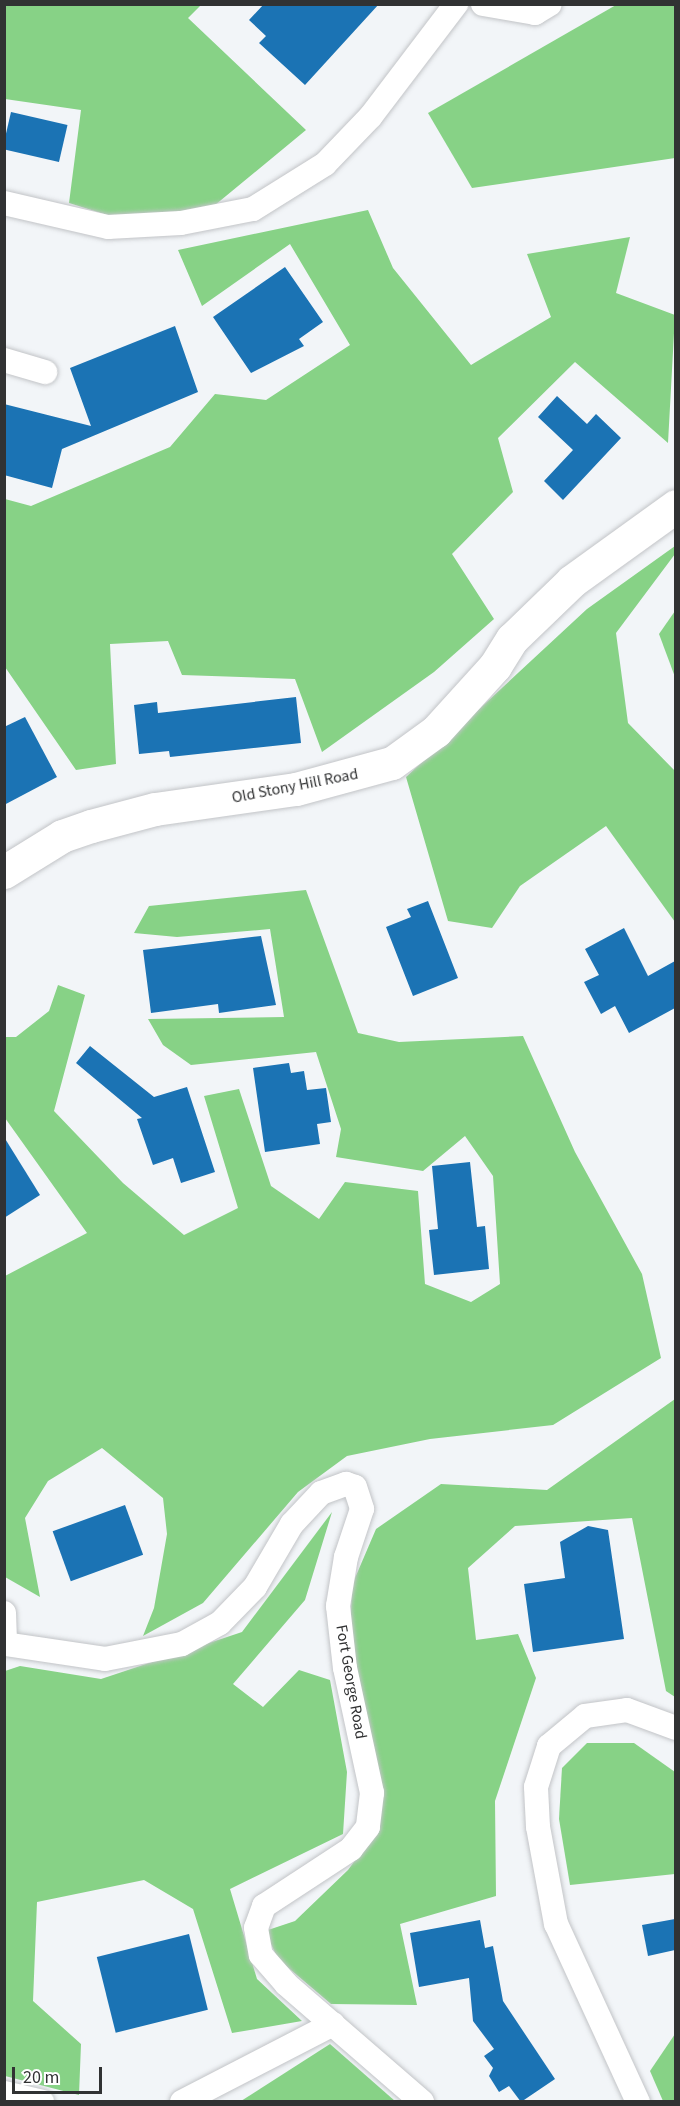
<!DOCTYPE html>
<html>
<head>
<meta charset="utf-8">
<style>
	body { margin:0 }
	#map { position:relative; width:680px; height:2106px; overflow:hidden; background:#f2f5f8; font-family:"Source Sans 3",sans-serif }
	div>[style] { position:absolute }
	.forest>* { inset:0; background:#87d286 }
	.building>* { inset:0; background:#1b73b4; transform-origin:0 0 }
	.roads { filter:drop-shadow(0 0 2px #c2c4c7) drop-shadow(0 0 2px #c2c4c7) }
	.street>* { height:24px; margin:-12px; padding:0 12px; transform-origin:12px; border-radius:12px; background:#fff }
	.secondary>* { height:33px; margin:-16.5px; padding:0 16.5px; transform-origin:16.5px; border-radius:16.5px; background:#fff }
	span { translate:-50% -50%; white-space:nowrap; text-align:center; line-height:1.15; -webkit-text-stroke:6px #fff; paint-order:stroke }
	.street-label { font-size:16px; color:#313233 }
	.frame { position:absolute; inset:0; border:6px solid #313233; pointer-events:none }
	.scale { position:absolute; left:12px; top:2067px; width:90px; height:27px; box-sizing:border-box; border:3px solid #313233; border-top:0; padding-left:8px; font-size:18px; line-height:21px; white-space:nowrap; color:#313233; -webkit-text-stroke:4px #fff; paint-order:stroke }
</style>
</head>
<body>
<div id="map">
	<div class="forest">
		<div style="clip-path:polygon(5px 5px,201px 5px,188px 18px,306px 130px,209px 210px,117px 218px,69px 203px,81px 110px,5px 99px)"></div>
		<div style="clip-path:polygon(616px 5px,675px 5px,675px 158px,472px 188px,428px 113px)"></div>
		<div style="clip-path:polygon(368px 210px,393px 268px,471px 365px,551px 317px,527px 254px,630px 237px,616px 293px,675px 315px,668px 443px,575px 362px,498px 438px,513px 492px,452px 554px,494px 619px,434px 672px,322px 752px,295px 679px,182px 675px,168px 641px,110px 644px,116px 764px,76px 770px,5px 667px,5px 499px,31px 506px,170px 447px,215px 394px,266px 400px,350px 345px,290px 244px,202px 306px,178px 250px)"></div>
		<div style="clip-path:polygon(675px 546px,675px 554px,616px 633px,628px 723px,675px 771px,675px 922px,606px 826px,520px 886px,492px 928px,448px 921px,406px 777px,587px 609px)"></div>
		<div style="clip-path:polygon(675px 611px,675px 677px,659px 634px)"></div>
		<div style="clip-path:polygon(306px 890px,358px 1033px,399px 1042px,523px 1036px,575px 1152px,642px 1274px,661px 1358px,553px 1425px,430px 1439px,347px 1456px,298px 1492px,203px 1603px,143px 1636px,154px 1608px,167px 1534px,163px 1498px,102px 1448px,48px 1481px,25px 1518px,40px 1597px,5px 1577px,5px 1276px,87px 1233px,5px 1118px,5px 1037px,16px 1037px,49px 1011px,58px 985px,85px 995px,54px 1111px,123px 1183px,184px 1235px,238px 1208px,204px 1096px,239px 1089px,271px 1186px,319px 1219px,345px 1182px,418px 1191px,425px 1284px,471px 1302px,500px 1284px,493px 1176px,465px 1136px,423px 1171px,336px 1157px,341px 1129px,316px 1052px,191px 1065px,163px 1045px,148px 1019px,284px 1017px,270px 929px,177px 937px,134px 933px,149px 906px)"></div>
		<div style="clip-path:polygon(675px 1399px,675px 1697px,666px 1691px,632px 1518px,515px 1526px,468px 1568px,476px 1640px,518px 1634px,536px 1678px,495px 1801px,496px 1896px,400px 1924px,417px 2005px,331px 2004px,278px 1959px,265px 1931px,295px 1921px,348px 1870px,378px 1829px,350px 1640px,352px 1585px,376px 1529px,441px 1484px,547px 1490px)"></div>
		<div style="clip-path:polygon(332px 1512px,305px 1600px,233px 1684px,263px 1707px,299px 1670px,330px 1680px,347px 1772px,343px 1834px,230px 1889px,257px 1979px,302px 2021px,232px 2033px,193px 1909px,144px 1880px,37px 1902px,33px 2001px,81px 2044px,79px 2095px,5px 2076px,5px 1671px,20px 1666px,101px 1679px,242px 1632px)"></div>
		<div style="clip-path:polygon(587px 1743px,634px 1743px,675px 1772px,675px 1874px,570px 1885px,559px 1819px,562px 1768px)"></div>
		<div style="clip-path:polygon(675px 2034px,675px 2101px,663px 2101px,650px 2071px)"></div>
		<div style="clip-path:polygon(330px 2044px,395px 2101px,241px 2101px)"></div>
	</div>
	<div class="building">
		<div style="clip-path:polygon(264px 4px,379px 4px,305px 85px,259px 43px,266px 36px,249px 20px)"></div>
		<div style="left:11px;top:112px;width:58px;height:38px;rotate:13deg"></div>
		<div style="clip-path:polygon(285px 267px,323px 322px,299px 339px,304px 346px,251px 373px,213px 317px)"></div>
		<div style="clip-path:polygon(175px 326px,198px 392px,62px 449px,52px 488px,4px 475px,4px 404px,91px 426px,70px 368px)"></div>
		<div style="clip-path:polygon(557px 396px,587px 424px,596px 414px,621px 438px,563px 500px,544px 481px,573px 450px,538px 417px)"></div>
		<div style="clip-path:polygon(296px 697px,301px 743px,170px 757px,169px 751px,139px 754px,134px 705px,157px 702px,158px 713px)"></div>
		<div style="clip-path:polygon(25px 717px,57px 777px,4px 805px,4px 727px)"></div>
		<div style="clip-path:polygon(428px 901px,458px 978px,413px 996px,386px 927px,411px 917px,407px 909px)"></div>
		<div style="clip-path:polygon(624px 928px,648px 976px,675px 961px,675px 1008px,629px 1033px,615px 1006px,601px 1014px,584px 982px,599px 975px,585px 949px)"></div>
		<div style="clip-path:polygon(261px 936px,276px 1005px,219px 1013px,218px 1004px,151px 1013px,143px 950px)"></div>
		<div style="clip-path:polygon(90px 1046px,154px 1097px,187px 1087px,215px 1172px,181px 1183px,173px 1158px,153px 1165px,137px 1119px,142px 1118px,76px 1063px)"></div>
		<div style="clip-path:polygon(289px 1063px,291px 1073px,304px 1071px,307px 1090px,326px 1088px,331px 1122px,317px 1124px,320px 1144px,265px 1152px,253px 1068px)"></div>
		<div style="clip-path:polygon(4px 1137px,40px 1195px,4px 1218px)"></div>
		<div style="clip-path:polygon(470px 1162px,477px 1227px,485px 1226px,489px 1269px,434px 1275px,429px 1230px,438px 1229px,432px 1166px)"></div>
		<div style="left:125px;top:1505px;width:53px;height:77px;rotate:70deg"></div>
		<div style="clip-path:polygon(588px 1526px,608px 1530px,624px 1639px,533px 1652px,524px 1584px,565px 1578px,560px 1542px)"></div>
		<div style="clip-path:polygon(675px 1919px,675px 1950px,648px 1956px,642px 1925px)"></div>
		<div style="clip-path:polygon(480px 1920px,485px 1948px,493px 1946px,503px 2001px,555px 2079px,521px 2102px,509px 2086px,499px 2092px,489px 2076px,493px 2068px,484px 2056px,494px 2049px,473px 2021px,469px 1978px,419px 1987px,410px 1933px)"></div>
		<div style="left:189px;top:1934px;width:78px;height:95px;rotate:76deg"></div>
	</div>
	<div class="roads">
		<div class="street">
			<div style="left:483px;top:4px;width:53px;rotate:9.8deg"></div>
			<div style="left:535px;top:13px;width:17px;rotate:-31deg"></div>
			<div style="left:4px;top:203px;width:107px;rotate:13deg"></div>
			<div style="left:108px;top:227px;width:73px;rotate:-3.1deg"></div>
			<div style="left:181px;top:223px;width:73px;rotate:-11deg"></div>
			<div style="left:253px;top:209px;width:85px;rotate:-32deg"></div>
			<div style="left:325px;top:164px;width:66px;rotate:-46.2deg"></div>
			<div style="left:371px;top:116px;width:141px;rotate:-52.8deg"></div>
			<div style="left:4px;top:360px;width:43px;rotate:16.3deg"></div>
			<div style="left:4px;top:1613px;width:31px;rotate:88deg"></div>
			<div style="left:5px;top:1644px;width:101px;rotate:8.5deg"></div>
			<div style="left:105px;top:1659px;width:78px;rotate:-11deg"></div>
			<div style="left:182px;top:1644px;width:43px;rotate:-28.9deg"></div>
			<div style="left:220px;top:1623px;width:50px;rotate:-45.8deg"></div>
			<div style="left:255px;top:1587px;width:73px;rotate:-59.6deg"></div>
			<div style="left:292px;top:1524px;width:42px;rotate:-46.9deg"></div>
			<div style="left:321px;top:1493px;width:27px;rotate:-20deg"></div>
			<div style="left:346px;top:1484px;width:9px;rotate:18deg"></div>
			<div style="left:355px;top:1487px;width:23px;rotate:72deg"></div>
			<div style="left:362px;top:1509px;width:51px;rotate:108.4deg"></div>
			<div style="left:346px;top:1557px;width:50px;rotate:99.3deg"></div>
			<div style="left:338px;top:1606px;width:62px;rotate:83.6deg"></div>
			<div style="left:345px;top:1668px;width:128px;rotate:77.8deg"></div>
			<div style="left:372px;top:1793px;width:34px;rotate:97deg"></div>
			<div style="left:368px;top:1827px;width:28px;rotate:128deg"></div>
			<div style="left:351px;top:1849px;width:104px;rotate:146.8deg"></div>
			<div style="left:264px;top:1906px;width:23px;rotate:110deg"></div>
			<div style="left:256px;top:1928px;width:27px;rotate:80deg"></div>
			<div style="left:261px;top:1955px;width:38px;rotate:49deg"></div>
			<div style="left:286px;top:1984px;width:180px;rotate:40.9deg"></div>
			<div style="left:4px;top:2093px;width:39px;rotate:13deg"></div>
			<div style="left:182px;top:2102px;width:170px;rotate:-27.3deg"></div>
			<div style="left:638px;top:2102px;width:196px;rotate:-114.7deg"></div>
			<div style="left:556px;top:1924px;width:99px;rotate:-100.5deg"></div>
			<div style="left:538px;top:1827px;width:40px;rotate:-92.9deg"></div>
			<div style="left:536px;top:1787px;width:43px;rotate:-72.4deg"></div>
			<div style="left:549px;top:1746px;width:47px;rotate:-39.8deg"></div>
			<div style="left:585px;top:1716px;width:42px;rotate:-8.1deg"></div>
			<div style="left:627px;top:1710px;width:52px;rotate:20.2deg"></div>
		</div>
		<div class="secondary">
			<div style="left:4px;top:872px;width:68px;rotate:-31.8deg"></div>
			<div style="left:62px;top:836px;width:31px;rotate:-19deg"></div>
			<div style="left:91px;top:826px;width:66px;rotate:-14.9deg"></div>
			<div style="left:155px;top:809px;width:142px;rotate:-8.1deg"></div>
			<div style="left:296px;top:789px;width:99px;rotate:-15.2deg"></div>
			<div style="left:392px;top:763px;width:54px;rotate:-36deg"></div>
			<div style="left:436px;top:731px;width:88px;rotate:-47.8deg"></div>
			<div style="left:495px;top:666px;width:32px;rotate:-58deg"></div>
			<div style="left:512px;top:639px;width:83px;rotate:-44deg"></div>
			<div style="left:572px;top:581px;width:128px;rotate:-35.8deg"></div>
		</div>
	</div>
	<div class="street-label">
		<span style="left:295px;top:786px;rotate:-11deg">Old Stony Hill Road</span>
		<span style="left:351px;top:1682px;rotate:80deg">Fort George Road</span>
	</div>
	<div class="frame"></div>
	<div class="scale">20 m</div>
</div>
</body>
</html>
